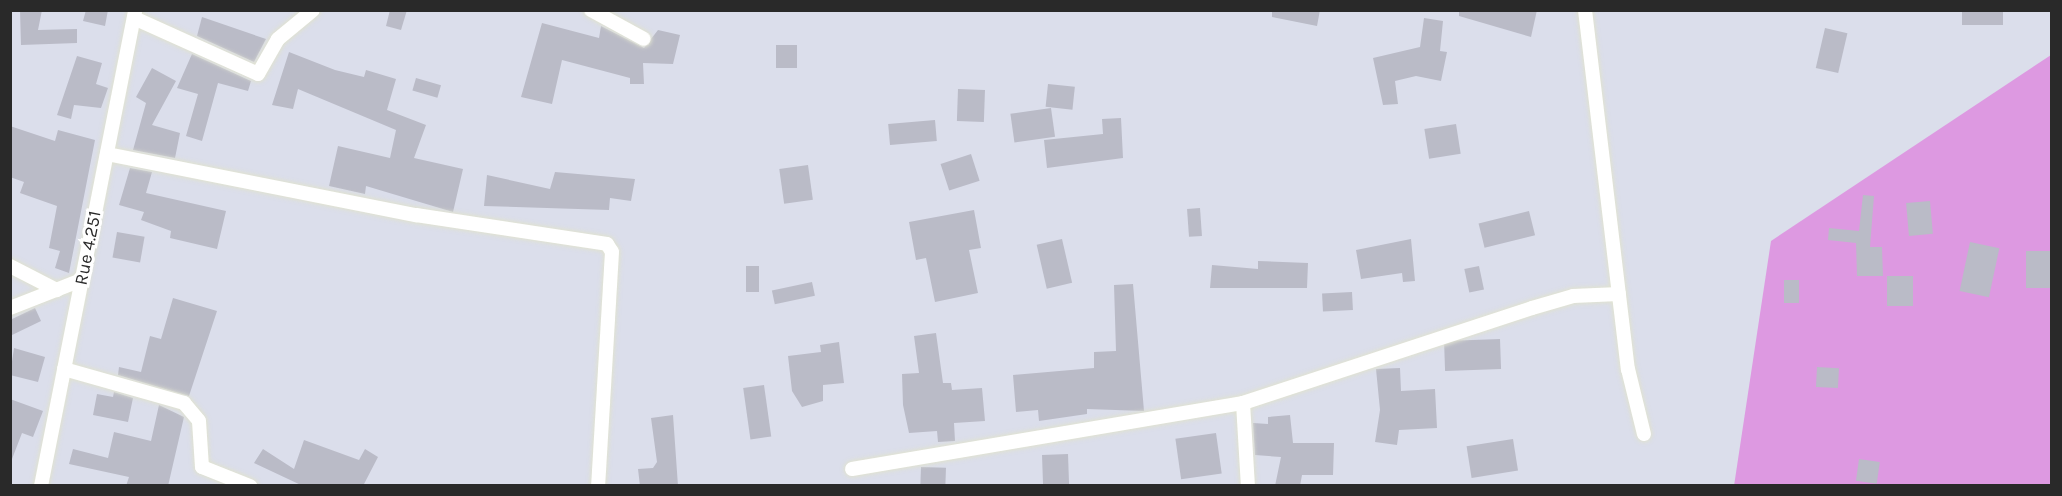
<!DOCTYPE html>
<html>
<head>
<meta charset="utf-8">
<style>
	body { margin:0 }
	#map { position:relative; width:2062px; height:496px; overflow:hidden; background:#dbdeeb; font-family:Karla,sans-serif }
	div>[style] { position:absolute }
	.green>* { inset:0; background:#dd99e1 }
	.building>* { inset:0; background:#babbc7; transform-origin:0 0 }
	.roads { filter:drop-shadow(0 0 2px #e0e2d1) drop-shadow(0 0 2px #e0e2d1) }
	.street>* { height:14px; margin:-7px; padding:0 7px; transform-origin:7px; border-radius:7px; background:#fff }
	span { translate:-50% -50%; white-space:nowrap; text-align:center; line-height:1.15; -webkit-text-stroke:6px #fff; paint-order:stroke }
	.street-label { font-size:18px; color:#292929 }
	.frame { position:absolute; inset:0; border:12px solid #292929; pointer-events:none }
</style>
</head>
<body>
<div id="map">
	<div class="green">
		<div style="clip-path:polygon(2051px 55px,2051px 485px,1734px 486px,1771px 241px)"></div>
	</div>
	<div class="building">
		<div style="clip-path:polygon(20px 10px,42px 10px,38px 30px,77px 29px,77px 43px,21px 45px)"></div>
		<div style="clip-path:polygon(86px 10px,108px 10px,105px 26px,83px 21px)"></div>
		<div style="clip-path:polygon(390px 10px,407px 10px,401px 30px,386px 26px)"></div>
		<div style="clip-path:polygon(1272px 10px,1320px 10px,1317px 26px,1272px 17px)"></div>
		<div style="clip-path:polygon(1459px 10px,1537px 10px,1531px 37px,1459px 16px)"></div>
		<div style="left:1962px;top:12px;width:41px;height:13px"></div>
		<div style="clip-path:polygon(202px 17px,266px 39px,254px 62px,197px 36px)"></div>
		<div style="clip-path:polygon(1424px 18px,1443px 21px,1440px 51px,1447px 52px,1441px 81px,1416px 76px,1395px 81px,1398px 104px,1383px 105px,1373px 58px,1420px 47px)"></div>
		<div style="clip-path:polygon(542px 23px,599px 38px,601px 26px,644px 48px,658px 30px,680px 35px,673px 64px,643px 63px,644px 84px,630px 84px,630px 78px,562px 60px,552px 104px,521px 97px)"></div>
		<div style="left:1825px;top:28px;width:23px;height:41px;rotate:13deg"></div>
		<div style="left:776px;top:45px;width:21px;height:23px"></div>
		<div style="clip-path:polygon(289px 52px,335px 70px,364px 77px,366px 70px,396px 79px,387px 110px,426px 125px,414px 158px,463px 169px,453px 212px,366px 186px,365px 194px,329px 186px,338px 146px,390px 158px,396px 130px,298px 89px,293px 109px,272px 105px)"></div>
		<div style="clip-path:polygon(192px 54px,251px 81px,248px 91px,218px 83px,202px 141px,186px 136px,198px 94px,177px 88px)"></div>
		<div style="clip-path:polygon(77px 56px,102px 63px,96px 84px,108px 88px,101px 108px,74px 105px,71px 119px,57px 115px)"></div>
		<div style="clip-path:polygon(152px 68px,176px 81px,152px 125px,180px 133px,175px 158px,133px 150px,146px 103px,136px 97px)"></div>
		<div style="left:416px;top:78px;width:26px;height:13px;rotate:16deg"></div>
		<div style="left:1048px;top:84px;width:27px;height:23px;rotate:6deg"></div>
		<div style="left:958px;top:89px;width:27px;height:32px;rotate:2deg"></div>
		<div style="left:1051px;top:108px;width:29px;height:41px;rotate:82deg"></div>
		<div style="clip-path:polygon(1121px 118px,1123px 158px,1047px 168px,1044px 140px,1103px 134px,1102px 119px)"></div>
		<div style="left:935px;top:120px;width:21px;height:47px;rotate:85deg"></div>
		<div style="left:1456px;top:124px;width:30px;height:32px;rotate:81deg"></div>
		<div style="clip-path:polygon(10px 126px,55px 141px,58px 130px,95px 140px,69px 273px,55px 268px,60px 251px,49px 248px,57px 206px,20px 193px,24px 182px,10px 177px)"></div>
		<div style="left:971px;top:154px;width:28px;height:32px;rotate:72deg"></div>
		<div style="left:808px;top:165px;width:35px;height:29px;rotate:82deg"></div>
		<div style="clip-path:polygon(130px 168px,152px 172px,146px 193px,226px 211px,217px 249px,170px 238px,171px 231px,141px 220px,144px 212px,119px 205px)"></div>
		<div style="clip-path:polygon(555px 172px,635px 179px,631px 201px,610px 198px,609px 210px,484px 206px,487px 175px,550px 189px)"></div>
		<div style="clip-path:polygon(1863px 195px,1874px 196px,1870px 247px,1882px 247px,1883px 276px,1857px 276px,1856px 243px,1828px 240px,1829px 228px,1859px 231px)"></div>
		<div style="left:1930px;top:201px;width:33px;height:24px;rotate:85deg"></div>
		<div style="left:1200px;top:208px;width:28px;height:13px;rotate:86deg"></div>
		<div style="clip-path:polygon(974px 210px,981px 248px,969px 250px,978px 293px,935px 302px,926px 258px,916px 260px,909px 222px)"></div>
		<div style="left:1529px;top:211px;width:25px;height:52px;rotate:76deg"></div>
		<div style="left:117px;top:232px;width:28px;height:26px;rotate:10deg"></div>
		<div style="left:1062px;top:239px;width:45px;height:26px;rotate:77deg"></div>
		<div style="clip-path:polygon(1411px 239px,1415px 281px,1403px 282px,1402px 273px,1361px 279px,1356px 250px)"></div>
		<div style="left:1970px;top:242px;width:30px;height:50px;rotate:12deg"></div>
		<div style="left:2052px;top:251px;width:37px;height:26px;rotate:90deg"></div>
		<div style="clip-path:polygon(1258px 261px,1308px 263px,1307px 288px,1210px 288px,1212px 265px,1258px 269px)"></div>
		<div style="left:746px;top:266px;width:13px;height:26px"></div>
		<div style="left:1479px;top:266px;width:24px;height:15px;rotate:78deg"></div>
		<div style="left:1887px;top:276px;width:26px;height:30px"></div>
		<div style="left:1784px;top:280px;width:15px;height:23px"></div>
		<div style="left:812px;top:282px;width:14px;height:41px;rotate:78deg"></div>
		<div style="clip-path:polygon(1133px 284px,1144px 411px,1087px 409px,1087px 414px,1039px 421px,1038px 410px,1016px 412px,1013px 375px,1094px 368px,1094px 352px,1116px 351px,1114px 285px)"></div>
		<div style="left:1352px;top:292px;width:18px;height:30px;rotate:87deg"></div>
		<div style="clip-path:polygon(173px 298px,217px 311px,189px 396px,118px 375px,119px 367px,141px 372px,150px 336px,161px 339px)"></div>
		<div style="clip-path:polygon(35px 308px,41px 321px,10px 336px,10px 320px)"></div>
		<div style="clip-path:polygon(936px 333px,943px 383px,951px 383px,952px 390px,982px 388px,985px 421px,954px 423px,955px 441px,938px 442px,937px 431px,909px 433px,903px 405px,902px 374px,919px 373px,914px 336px)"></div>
		<div style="left:1500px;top:339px;width:30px;height:56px;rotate:88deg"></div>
		<div style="clip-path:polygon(839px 342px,844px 383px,823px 385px,823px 401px,802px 407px,792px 391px,788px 356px,821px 352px,820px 345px)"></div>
		<div style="clip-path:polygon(14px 348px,45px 357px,38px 382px,10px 375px)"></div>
		<div style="left:1817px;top:367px;width:22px;height:20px;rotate:3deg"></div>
		<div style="clip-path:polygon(1400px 368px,1401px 391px,1435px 389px,1437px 428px,1399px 430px,1397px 445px,1375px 442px,1380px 410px,1376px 369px)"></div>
		<div style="left:764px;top:385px;width:52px;height:21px;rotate:82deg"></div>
		<div style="clip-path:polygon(114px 392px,133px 398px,128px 422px,93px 415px,97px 394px,113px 397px)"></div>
		<div style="clip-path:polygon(10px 399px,43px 411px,33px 437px,22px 433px,12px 459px)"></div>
		<div style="clip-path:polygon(159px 405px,184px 417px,168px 486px,126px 486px,129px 477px,69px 464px,73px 449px,108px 458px,114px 432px,151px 441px)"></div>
		<div style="clip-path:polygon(673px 415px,678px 486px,640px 486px,638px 469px,653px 468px,657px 462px,651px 418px)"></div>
		<div style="clip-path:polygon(1290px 415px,1293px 443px,1334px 443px,1333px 475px,1302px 475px,1300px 486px,1275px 486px,1281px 457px,1255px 455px,1253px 423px,1268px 424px,1268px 417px)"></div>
		<div style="left:1216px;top:433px;width:41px;height:41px;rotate:82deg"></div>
		<div style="left:1513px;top:439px;width:32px;height:47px;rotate:81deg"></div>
		<div style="clip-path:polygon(304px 440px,359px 460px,365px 449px,378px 457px,363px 486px,303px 486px,254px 463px,263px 449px,294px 469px)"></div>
		<div style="left:1068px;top:454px;width:32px;height:26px;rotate:88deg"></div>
		<div style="left:1859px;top:459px;width:21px;height:22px;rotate:8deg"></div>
		<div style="left:921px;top:467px;width:25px;height:19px;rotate:2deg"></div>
	</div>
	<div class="roads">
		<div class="street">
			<div style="left:591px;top:10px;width:60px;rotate:28.7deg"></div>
			<div style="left:1585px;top:10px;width:362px;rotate:83.2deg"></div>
			<div style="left:1628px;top:369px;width:67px;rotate:76.2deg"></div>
			<div style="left:134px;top:18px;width:136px;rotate:24.3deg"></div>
			<div style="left:258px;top:74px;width:40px;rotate:-60.3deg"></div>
			<div style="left:278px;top:39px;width:45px;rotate:-39.6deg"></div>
			<div style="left:107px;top:154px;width:315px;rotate:11.2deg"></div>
			<div style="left:416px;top:215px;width:193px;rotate:8.6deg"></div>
			<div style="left:607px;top:244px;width:9px;rotate:58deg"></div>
			<div style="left:612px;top:252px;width:234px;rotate:93.4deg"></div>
			<div style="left:10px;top:266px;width:53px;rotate:27.1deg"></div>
			<div style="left:10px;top:308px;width:76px;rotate:-21.5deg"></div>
			<div style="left:64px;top:369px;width:125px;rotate:15.8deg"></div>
			<div style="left:184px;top:403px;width:23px;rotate:50deg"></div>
			<div style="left:199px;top:421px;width:46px;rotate:86.3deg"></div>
			<div style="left:202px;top:467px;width:52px;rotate:21.6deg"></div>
			<div style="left:1243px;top:403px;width:83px;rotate:86.6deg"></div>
			<div style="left:852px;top:469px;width:397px;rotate:-9.6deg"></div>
			<div style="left:1243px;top:403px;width:304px;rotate:-18.2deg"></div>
			<div style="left:1532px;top:308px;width:43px;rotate:-16.3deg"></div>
			<div style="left:1573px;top:296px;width:46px;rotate:-2.5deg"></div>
			<div style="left:41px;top:486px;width:485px;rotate:-78.8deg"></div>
		</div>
	</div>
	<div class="street-label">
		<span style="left:88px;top:248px;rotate:-79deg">Rue 4.251</span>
	</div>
	<div class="frame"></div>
</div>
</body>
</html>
